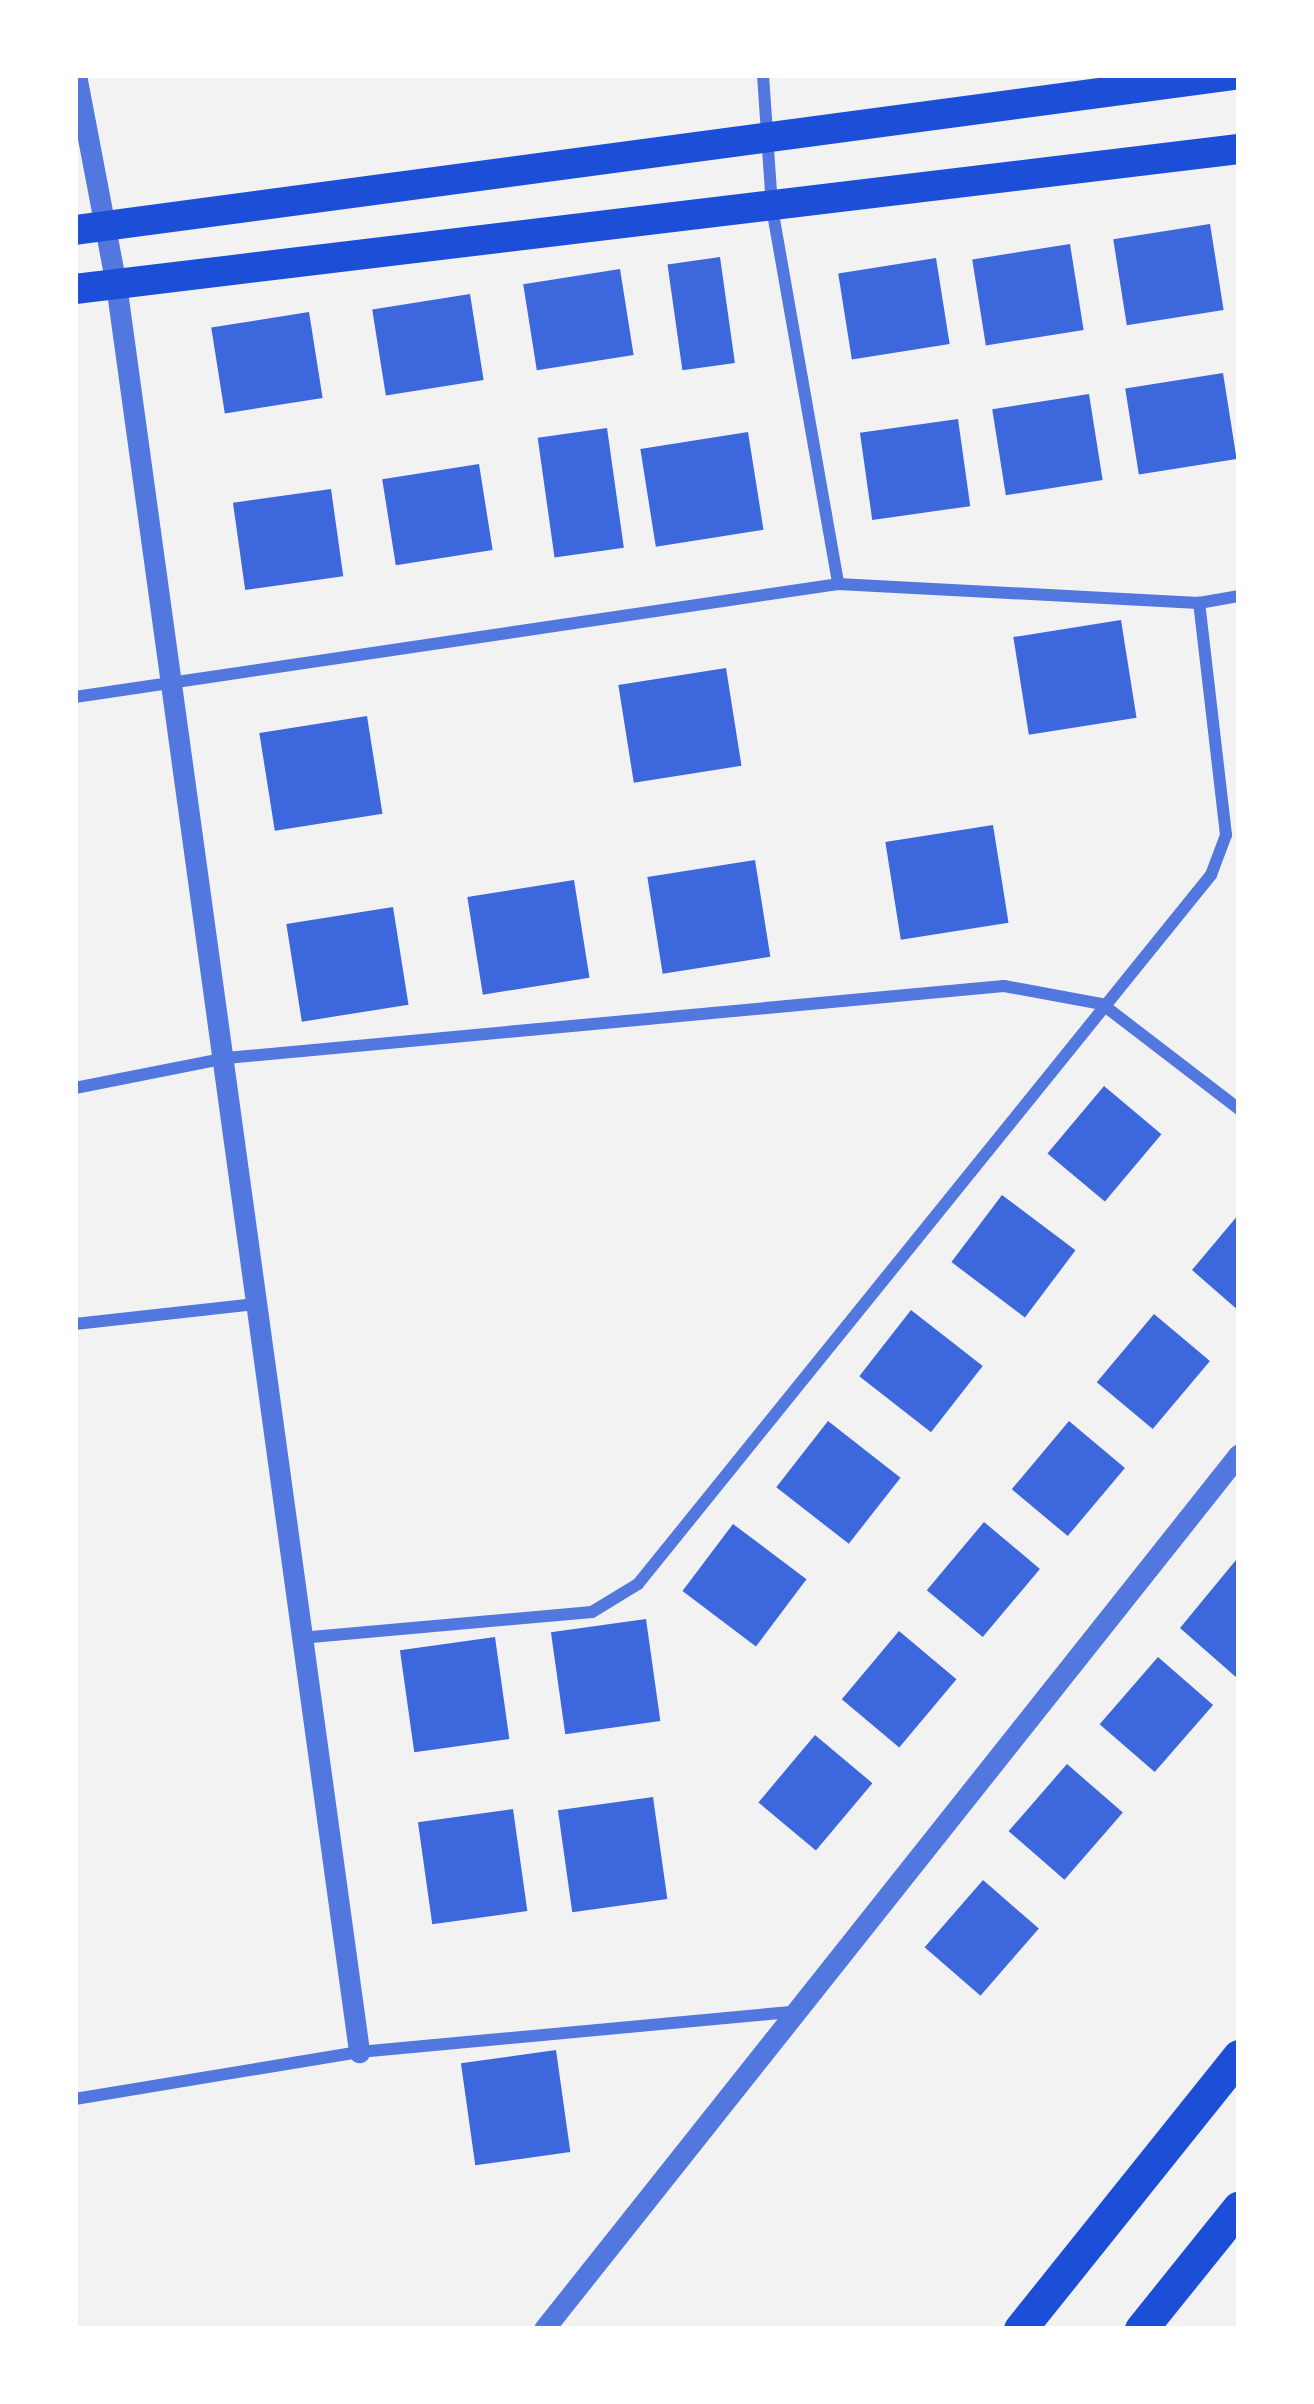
<!DOCTYPE html>
<html>
<head>
<meta charset="utf-8">
<style>
	body { margin:0 }
	#map { position:relative; width:1314px; height:2404px; overflow:hidden; background:#f2f2f2; font-family:Mulish,sans-serif }
	div>[style] { position:absolute }
	.building>* { inset:0; background:#3d67dc; transform-origin:0 0 }
	.minor>* { height:12px; margin:-6px; padding:0 6px; transform-origin:6px; border-radius:6px; background:#5277de }
	.tertiary>* { height:21px; margin:-10.5px; padding:0 10.5px; transform-origin:10.5px; border-radius:10.5px; background:#5277de }
	.primary>* { height:30px; margin:-15px; padding:0 15px; transform-origin:15px; border-radius:15px; background:#1d4ed8 }
	.trunk>* { height:33px; margin:-16.5px; padding:0 16.5px; transform-origin:16.5px; border-radius:16.5px; background:#1d4ed8 }
	span { translate:-50% -50%; white-space:nowrap; text-align:center; line-height:1.15; -webkit-text-stroke:9px #fff; paint-order:stroke }
	.frame { position:absolute; inset:0; border:78px solid #fff; pointer-events:none }
</style>
</head>
<body>
<div id="map">
	<div class="building">
		<div style="left:1210px;top:224px;width:87px;height:98px;rotate:81deg"></div>
		<div style="left:1070px;top:244px;width:87px;height:99px;rotate:81deg"></div>
		<div style="left:720px;top:257px;width:107px;height:53px;rotate:82deg"></div>
		<div style="left:936px;top:258px;width:87px;height:99px;rotate:81deg"></div>
		<div style="left:620px;top:269px;width:87px;height:98px;rotate:81deg"></div>
		<div style="left:470px;top:294px;width:87px;height:99px;rotate:81deg"></div>
		<div style="left:309px;top:312px;width:87px;height:99px;rotate:81deg"></div>
		<div style="left:1223px;top:373px;width:87px;height:99px;rotate:81deg"></div>
		<div style="left:1089px;top:394px;width:87px;height:98px;rotate:81deg"></div>
		<div style="left:958px;top:419px;width:88px;height:99px;rotate:82deg"></div>
		<div style="left:607px;top:428px;width:121px;height:70px;rotate:82deg"></div>
		<div style="left:748px;top:432px;width:99px;height:109px;rotate:81deg"></div>
		<div style="left:479px;top:464px;width:87px;height:98px;rotate:81deg"></div>
		<div style="left:331px;top:489px;width:88px;height:99px;rotate:82deg"></div>
		<div style="left:1121px;top:620px;width:99px;height:109px;rotate:81deg"></div>
		<div style="left:726px;top:668px;width:99px;height:109px;rotate:81deg"></div>
		<div style="left:367px;top:716px;width:99px;height:109px;rotate:81deg"></div>
		<div style="left:993px;top:825px;width:99px;height:109px;rotate:81deg"></div>
		<div style="left:755px;top:860px;width:98px;height:109px;rotate:81deg"></div>
		<div style="left:574px;top:880px;width:99px;height:108px;rotate:81deg"></div>
		<div style="left:393px;top:907px;width:99px;height:108px;rotate:81deg"></div>
		<div style="left:1104px;top:1086px;width:75px;height:88px;rotate:40deg"></div>
		<div style="left:1002px;top:1195px;width:92px;height:84px;rotate:37deg"></div>
		<div style="clip-path:polygon(1239px 1214px,1239px 1311px,1192px 1270px)"></div>
		<div style="left:911px;top:1310px;width:91px;height:84px;rotate:38deg"></div>
		<div style="left:1154px;top:1314px;width:73px;height:89px;rotate:40deg"></div>
		<div style="left:828px;top:1421px;width:92px;height:84px;rotate:38deg"></div>
		<div style="left:1069px;top:1421px;width:73px;height:89px;rotate:40deg"></div>
		<div style="left:984px;top:1522px;width:73px;height:89px;rotate:40deg"></div>
		<div style="left:733px;top:1524px;width:92px;height:84px;rotate:37deg"></div>
		<div style="clip-path:polygon(1236px 1560px,1239px 1562px,1237px 1678px,1180px 1628px)"></div>
		<div style="left:646px;top:1619px;width:103px;height:96px;rotate:82deg"></div>
		<div style="left:899px;top:1631px;width:75px;height:89px;rotate:40deg"></div>
		<div style="left:495px;top:1637px;width:103px;height:96px;rotate:82deg"></div>
		<div style="left:1158px;top:1657px;width:73px;height:89px;rotate:41deg"></div>
		<div style="left:815px;top:1735px;width:75px;height:88px;rotate:40deg"></div>
		<div style="left:1067px;top:1764px;width:74px;height:89px;rotate:41deg"></div>
		<div style="left:653px;top:1797px;width:103px;height:96px;rotate:82deg"></div>
		<div style="left:513px;top:1809px;width:103px;height:96px;rotate:82deg"></div>
		<div style="left:983px;top:1880px;width:74px;height:89px;rotate:41deg"></div>
		<div style="left:556px;top:2050px;width:103px;height:96px;rotate:82deg"></div>
	</div>
	<div class="minor">
		<div style="left:763px;top:75px;width:133px;rotate:86.1deg"></div>
		<div style="left:772px;top:208px;width:382px;rotate:80deg"></div>
		<div style="left:75px;top:697px;width:771px;rotate:-8.42deg"></div>
		<div style="left:838px;top:584px;width:361px;rotate:3deg"></div>
		<div style="left:1199px;top:603px;width:41px;rotate:-9.9deg"></div>
		<div style="left:75px;top:1088px;width:154px;rotate:-11.2deg"></div>
		<div style="left:226px;top:1058px;width:781px;rotate:-5.29deg"></div>
		<div style="left:1004px;top:986px;width:100px;rotate:10.4deg"></div>
		<div style="left:1102px;top:1004px;width:173px;rotate:37.5deg"></div>
		<div style="left:75px;top:1324px;width:182px;rotate:-6.3deg"></div>
		<div style="left:300px;top:1638px;width:293px;rotate:-5.1deg"></div>
		<div style="left:592px;top:1612px;width:54px;rotate:-31.3deg"></div>
		<div style="left:638px;top:1584px;width:912px;rotate:-51.06deg"></div>
		<div style="left:1211px;top:875px;width:43px;rotate:-69.4deg"></div>
		<div style="left:1226px;top:835px;width:234px;rotate:-96.6deg"></div>
		<div style="left:75px;top:2099px;width:288px;rotate:-9.4deg"></div>
		<div style="left:359px;top:2052px;width:437px;rotate:-5.3deg"></div>
	</div>
	<div class="tertiary">
		<div style="left:76px;top:75px;width:213px;rotate:79.2deg"></div>
		<div style="left:116px;top:284px;width:1785px;rotate:82.17deg"></div>
		<div style="left:544px;top:2329px;width:1117px;rotate:-51.54deg"></div>
	</div>
	<div class="primary">
		<div style="left:75px;top:230px;width:1168px;rotate:-7.62deg"></div>
		<div style="left:75px;top:289px;width:1172px;rotate:-6.86deg"></div>
	</div>
	<div class="trunk">
		<div style="left:1020px;top:2329px;width:350px;rotate:-51.3deg"></div>
		<div style="left:1141px;top:2329px;width:156px;rotate:-51.2deg"></div>
	</div>
	<div class="frame"></div>
</div>
</body>
</html>
